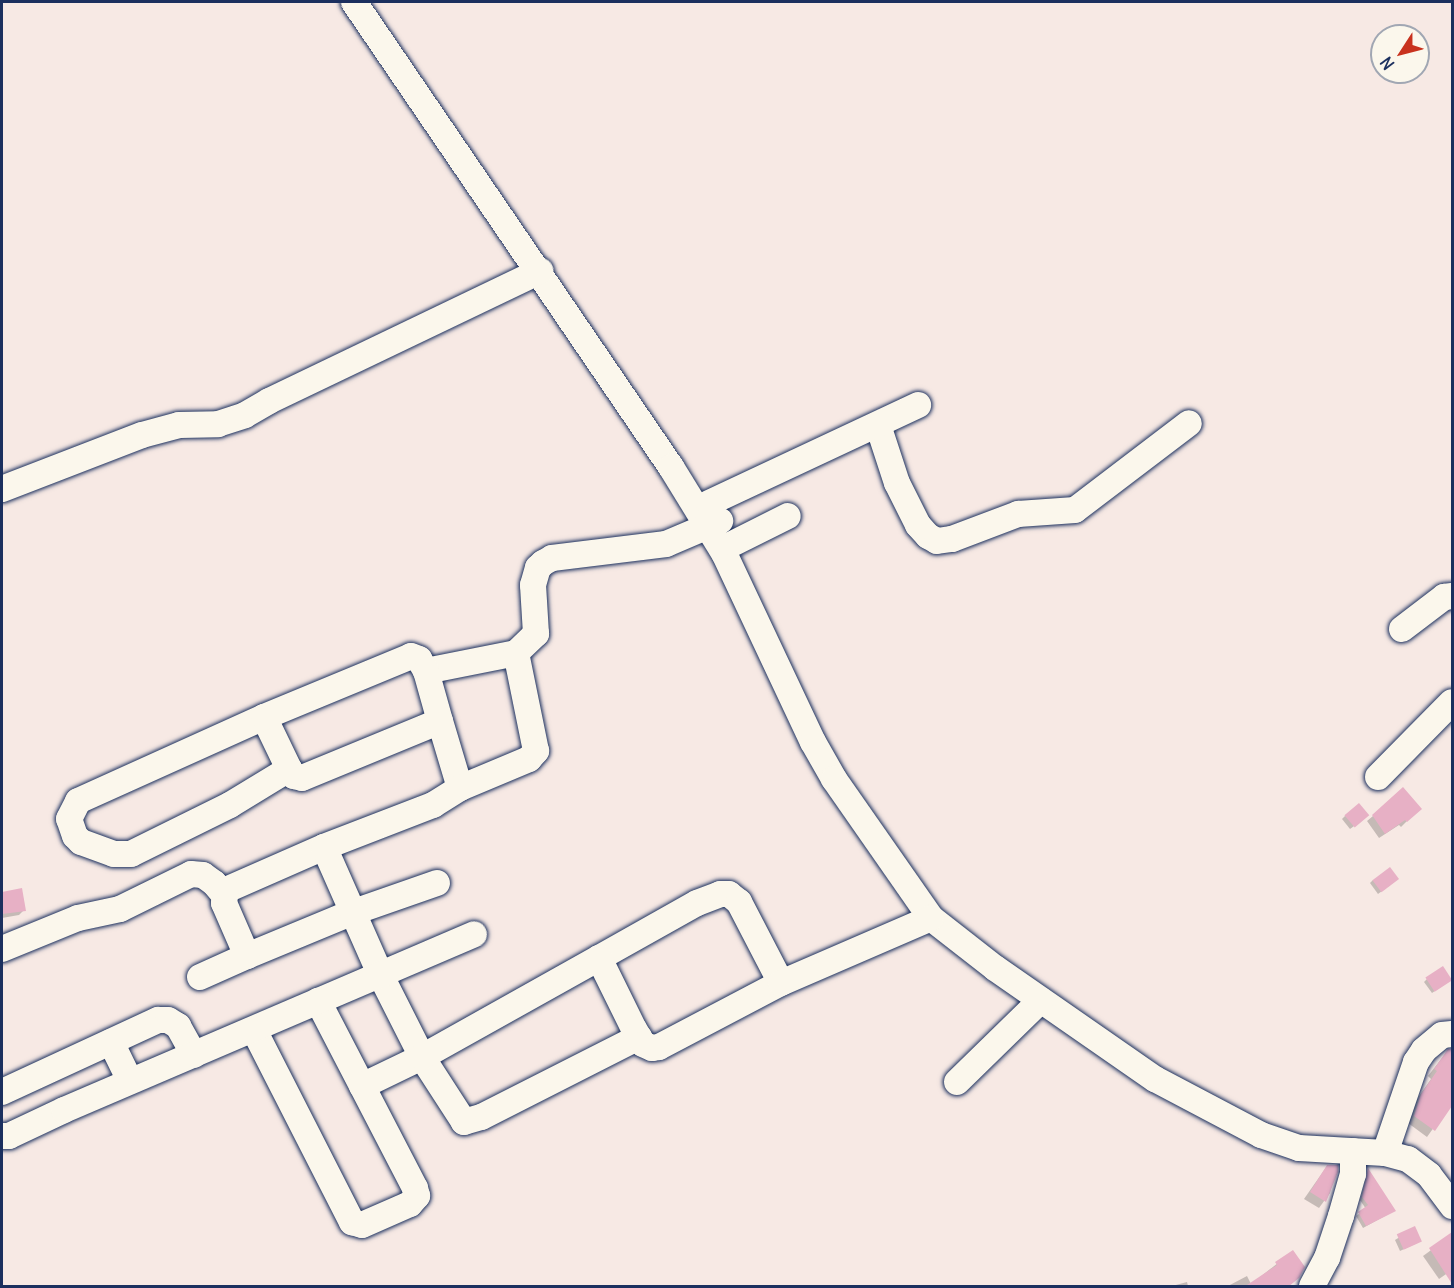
<!DOCTYPE html>
<html>
<head>
<meta charset="utf-8">
<style>
	body { margin:0 }
	#map { position:relative; width:1454px; height:1288px; overflow:hidden; background:#f7e9e4; font-family:Delius,sans-serif }
	div>[style] { position:absolute }
	.shadow>* { inset:0; background:#0003 }
	.building>* { inset:0; background:#e7b0c5; transform-origin:0 0 }
	.roads { filter:drop-shadow(0 0 2px #1b2f5e) drop-shadow(0 0 2px #1b2f5e) }
	.minor>* { height:26px; margin:-13px; padding:0 13px; transform-origin:13px; border-radius:13px; background:#fbf7ec }
	span { translate:-50% -50%; white-space:nowrap; text-align:center; line-height:1.15; -webkit-text-stroke:6px #fbf7ec; paint-order:stroke }
	.frame { position:absolute; inset:0; border:3px solid #1b2f5e; pointer-events:none }
	.north { position:absolute; left:1370px; top:24px; width:60px; height:60px; box-sizing:border-box; background:#fbf7ec; border:2px solid #a1a7b3; border-radius:50%; rotate:234deg; font-size:16px; font-weight:700; line-height:24px; text-align:center; color:#1b2f5e }
	.north::after { content:''; display:block; margin:auto; width:21px; height:27px; background:#c8321e; clip-path:polygon(50% 0,100% 100%,50% 72%,0 100%) }
</style>
</head>
<body>
<div id="map">
	<div class="shadow">
		<div style="clip-path:polygon(1420px 808px,1401px 827px,1399px 825px,1379px 838px,1367px 821px,1373px 816px)"></div>
		<div style="clip-path:polygon(1345px 816px,1365px 818px,1350px 829px,1342px 819px)"></div>
		<div style="clip-path:polygon(1373px 880px,1394px 882px,1378px 894px,1370px 883px)"></div>
		<div style="clip-path:polygon(21px 890px,24px 910px,19px 915px,2px 918px,2px 894px)"></div>
		<div style="clip-path:polygon(1427px 979px,1448px 982px,1432px 993px,1424px 982px)"></div>
		<div style="clip-path:polygon(1452px 1050px,1452px 1102px,1427px 1137px,1408px 1123px,1415px 1102px,1431px 1079px,1428px 1076px,1442px 1058px)"></div>
		<div style="clip-path:polygon(1327px 1166px,1336px 1167px,1330px 1193px,1319px 1208px,1304px 1199px)"></div>
		<div style="clip-path:polygon(1368px 1171px,1394px 1211px,1363px 1228px,1356px 1216px,1366px 1209px,1360px 1200px)"></div>
		<div style="clip-path:polygon(1414px 1228px,1419px 1242px,1400px 1251px,1395px 1240px)"></div>
		<div style="clip-path:polygon(1449px 1237px,1452px 1242px,1452px 1270px,1439px 1279px,1423px 1256px)"></div>
		<div style="clip-path:polygon(1292px 1252px,1287px 1286px,1228px 1286px,1247px 1276px,1251px 1284px)"></div>
		<div style="clip-path:polygon(1187px 1282px,1188px 1286px,1172px 1286px)"></div>
	</div>
	<div class="building">
		<div style="clip-path:polygon(1403px 787px,1422px 809px,1407px 822px,1405px 820px,1385px 834px,1372px 815px)"></div>
		<div style="left:1359px;top:803px;width:16px;height:19px;rotate:50deg"></div>
		<div style="left:1390px;top:867px;width:15px;height:22px;rotate:53deg"></div>
		<div style="clip-path:polygon(22px 888px,26px 911px,2px 914px,2px 892px)"></div>
		<div style="left:1443px;top:966px;width:17px;height:21px;rotate:57deg"></div>
		<div style="clip-path:polygon(1448px 1049px,1452px 1049px,1452px 1106px,1435px 1131px,1414px 1116px,1421px 1094px,1437px 1071px,1434px 1069px)"></div>
		<div style="clip-path:polygon(1327px 1165px,1338px 1165px,1338px 1172px,1326px 1202px,1310px 1192px)"></div>
		<div style="clip-path:polygon(1368px 1168px,1396px 1211px,1366px 1226px,1358px 1212px,1368px 1205px,1362px 1197px)"></div>
		<div style="left:1415px;top:1226px;width:17px;height:20px;rotate:66deg"></div>
		<div style="clip-path:polygon(1452px 1232px,1452px 1284px,1429px 1248px)"></div>
		<div style="clip-path:polygon(1293px 1250px,1305px 1267px,1299px 1278px,1288px 1287px,1244px 1287px,1277px 1265px,1275px 1262px)"></div>
	</div>
	<div class="roads">
		<div class="minor">
			<div style="left:354px;top:2px;width:563px;rotate:55.72deg"></div>
			<div style="left:671px;top:467px;width:101px;rotate:58.4deg"></div>
			<div style="left:724px;top:553px;width:209px;rotate:64.8deg"></div>
			<div style="left:813px;top:742px;width:43px;rotate:60.4deg"></div>
			<div style="left:834px;top:779px;width:169px;rotate:55.1deg"></div>
			<div style="left:931px;top:918px;width:81px;rotate:38deg"></div>
			<div style="left:995px;top:968px;width:195px;rotate:34.8deg"></div>
			<div style="left:1155px;top:1079px;width:120px;rotate:27.8deg"></div>
			<div style="left:1261px;top:1135px;width:40px;rotate:18.9deg"></div>
			<div style="left:1299px;top:1148px;width:86px;rotate:3.3deg"></div>
			<div style="left:1385px;top:1153px;width:24px;rotate:15deg"></div>
			<div style="left:1408px;top:1159px;width:26px;rotate:37deg"></div>
			<div style="left:1429px;top:1175px;width:39px;rotate:53deg"></div>
			<div style="left:878px;top:425px;width:61px;rotate:71.9deg"></div>
			<div style="left:897px;top:483px;width:47px;rotate:63.4deg"></div>
			<div style="left:918px;top:525px;width:15px;rotate:48deg"></div>
			<div style="left:928px;top:536px;width:10px;rotate:29deg"></div>
			<div style="left:937px;top:541px;width:15px;rotate:-8deg"></div>
			<div style="left:952px;top:539px;width:71px;rotate:-20.7deg"></div>
			<div style="left:1018px;top:514px;width:57px;rotate:-4deg"></div>
			<div style="left:1075px;top:510px;width:143px;rotate:-37.3deg"></div>
			<div style="left:2px;top:489px;width:150px;rotate:-21.1deg"></div>
			<div style="left:142px;top:435px;width:38px;rotate:-15deg"></div>
			<div style="left:179px;top:425px;width:39px;rotate:-1deg"></div>
			<div style="left:218px;top:424px;width:28px;rotate:-18deg"></div>
			<div style="left:245px;top:415px;width:28px;rotate:-30deg"></div>
			<div style="left:269px;top:401px;width:301px;rotate:-25.6deg"></div>
			<div style="left:709px;top:503px;width:231px;rotate:-25.1deg"></div>
			<div style="left:734px;top:543px;width:60px;rotate:-26.6deg"></div>
			<div style="left:1402px;top:629px;width:53px;rotate:-37.3deg"></div>
			<div style="left:1444px;top:597px;width:8px;rotate:-7deg"></div>
			<div style="left:426px;top:671px;width:92px;rotate:-11.3deg"></div>
			<div style="left:264px;top:717px;width:58px;rotate:64.3deg"></div>
			<div style="left:289px;top:769px;width:9px;rotate:54deg"></div>
			<div style="left:294px;top:776px;width:8px;rotate:14deg"></div>
			<div style="left:302px;top:778px;width:149px;rotate:-22.4deg"></div>
			<div style="left:440px;top:721px;width:70px;rotate:73.4deg"></div>
			<div style="left:289px;top:769px;width:69px;rotate:148.6deg"></div>
			<div style="left:230px;top:805px;width:110px;rotate:153.7deg"></div>
			<div style="left:131px;top:854px;width:17px;rotate:180deg"></div>
			<div style="left:114px;top:854px;width:35px;rotate:-160deg"></div>
			<div style="left:81px;top:842px;width:8px;rotate:-135deg"></div>
			<div style="left:75px;top:836px;width:18px;rotate:-109deg"></div>
			<div style="left:69px;top:819px;width:20px;rotate:-63deg"></div>
			<div style="left:78px;top:801px;width:204px;rotate:-24.3deg"></div>
			<div style="left:264px;top:717px;width:159px;rotate:-22.5deg"></div>
			<div style="left:411px;top:656px;width:9px;rotate:21deg"></div>
			<div style="left:419px;top:659px;width:14px;rotate:60deg"></div>
			<div style="left:426px;top:671px;width:52px;rotate:74.4deg"></div>
			<div style="left:1378px;top:777px;width:105px;rotate:-45.4deg"></div>
			<div style="left:324px;top:847px;width:107px;rotate:156.3deg"></div>
			<div style="left:226px;top:890px;width:13px;rotate:99deg"></div>
			<div style="left:224px;top:903px;width:58px;rotate:66.5deg"></div>
			<div style="left:247px;top:956px;width:113px;rotate:-22.5deg"></div>
			<div style="left:351px;top:913px;width:91px;rotate:-19.2deg"></div>
			<div style="left:2px;top:949px;width:82px;rotate:-22.2deg"></div>
			<div style="left:78px;top:918px;width:43px;rotate:-12.1deg"></div>
			<div style="left:120px;top:909px;width:79px;rotate:-26.2deg"></div>
			<div style="left:191px;top:874px;width:12px;rotate:5deg"></div>
			<div style="left:203px;top:875px;width:14px;rotate:36deg"></div>
			<div style="left:214px;top:883px;width:16px;rotate:50deg"></div>
			<div style="left:599px;top:958px;width:112px;rotate:-29.3deg"></div>
			<div style="left:697px;top:903px;width:25px;rotate:-21deg"></div>
			<div style="left:720px;top:894px;width:9px"></div>
			<div style="left:729px;top:894px;width:13px;rotate:39deg"></div>
			<div style="left:739px;top:902px;width:91px;rotate:62.6deg"></div>
			<div style="left:200px;top:977px;width:51px;rotate:-24.1deg"></div>
			<div style="left:254px;top:1030px;width:216px;rotate:63deg"></div>
			<div style="left:352px;top:1222px;width:10px;rotate:17deg"></div>
			<div style="left:362px;top:1225px;width:52px;rotate:-23.6deg"></div>
			<div style="left:410px;top:1204px;width:11px;rotate:-49deg"></div>
			<div style="left:417px;top:1196px;width:8px;rotate:-104deg"></div>
			<div style="left:415px;top:1188px;width:211px;rotate:-117.4deg"></div>
			<div style="left:639px;top:1037px;width:177px;rotate:153.1deg"></div>
			<div style="left:481px;top:1117px;width:18px;rotate:164deg"></div>
			<div style="left:464px;top:1122px;width:77px;rotate:-122.9deg"></div>
			<div style="left:422px;top:1057px;width:91px;rotate:-116.8deg"></div>
			<div style="left:381px;top:976px;width:141px;rotate:-113.8deg"></div>
			<div style="left:324px;top:847px;width:117px;rotate:-21.1deg"></div>
			<div style="left:433px;top:805px;width:32px;rotate:-32deg"></div>
			<div style="left:460px;top:788px;width:75px;rotate:-22.8deg"></div>
			<div style="left:529px;top:759px;width:11px;rotate:-49deg"></div>
			<div style="left:536px;top:751px;width:100px;rotate:-101.5deg"></div>
			<div style="left:516px;top:653px;width:28px;rotate:-44deg"></div>
			<div style="left:536px;top:634px;width:49px;rotate:-93.5deg"></div>
			<div style="left:533px;top:585px;width:18px;rotate:-74deg"></div>
			<div style="left:538px;top:568px;width:7px;rotate:-45deg"></div>
			<div style="left:543px;top:563px;width:10px;rotate:-29deg"></div>
			<div style="left:552px;top:558px;width:115px;rotate:-7deg"></div>
			<div style="left:666px;top:544px;width:59px;rotate:-23.1deg"></div>
			<div style="left:111px;top:1042px;width:43px;rotate:64deg"></div>
			<div style="left:957px;top:1082px;width:117px;rotate:-44.3deg"></div>
			<div style="left:362px;top:1086px;width:67px;rotate:-25.8deg"></div>
			<div style="left:422px;top:1057px;width:203px;rotate:-29.2deg"></div>
			<div style="left:599px;top:958px;width:79px;rotate:63.8deg"></div>
			<div style="left:634px;top:1029px;width:17px;rotate:59deg"></div>
			<div style="left:643px;top:1044px;width:10px;rotate:24deg"></div>
			<div style="left:652px;top:1048px;width:7px;rotate:-8deg"></div>
			<div style="left:659px;top:1047px;width:138px;rotate:-27.7deg"></div>
			<div style="left:781px;top:983px;width:163px;rotate:-23.4deg"></div>
			<div style="left:2px;top:1092px;width:172px;rotate:-24.8deg"></div>
			<div style="left:158px;top:1020px;width:10px"></div>
			<div style="left:168px;top:1020px;width:12px;rotate:31deg"></div>
			<div style="left:178px;top:1026px;width:33px;rotate:61deg"></div>
			<div style="left:2px;top:1136px;width:7px"></div>
			<div style="left:9px;top:1136px;width:61px;rotate:-25.3deg"></div>
			<div style="left:64px;top:1110px;width:446px;rotate:-23.2deg"></div>
			<div style="left:1385px;top:1153px;width:96px;rotate:-71.2deg"></div>
			<div style="left:1416px;top:1062px;width:14px;rotate:-56deg"></div>
			<div style="left:1424px;top:1050px;width:23px;rotate:-40deg"></div>
			<div style="left:1442px;top:1035px;width:10px;rotate:-6deg"></div>
			<div style="left:1312px;top:1286px;width:32px;rotate:-62deg"></div>
			<div style="left:1327px;top:1258px;width:44px;rotate:-71.6deg"></div>
			<div style="left:1341px;top:1216px;width:44px;rotate:-74.1deg"></div>
			<div style="left:1353px;top:1174px;width:23px;rotate:-90deg"></div>
		</div>
	</div>
	<div class="frame"></div>
	<div class="north">N</div>
</div>
</body>
</html>
